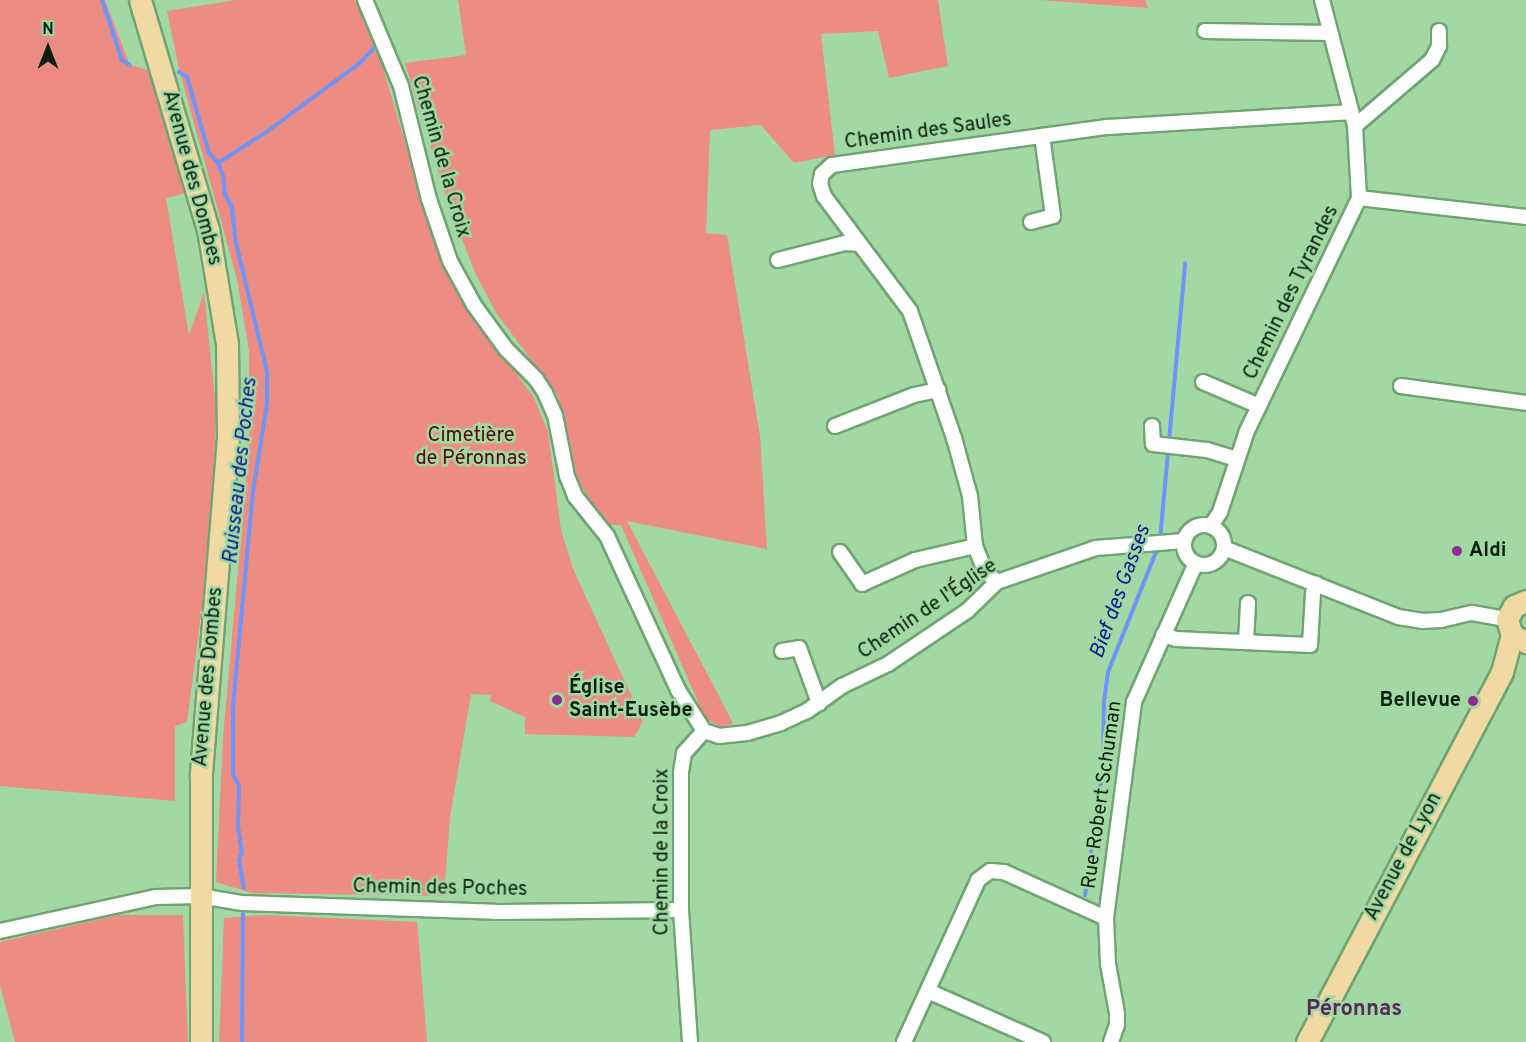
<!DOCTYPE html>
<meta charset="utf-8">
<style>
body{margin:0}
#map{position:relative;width:1526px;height:1042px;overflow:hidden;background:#a1d8a4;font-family:Overpass,sans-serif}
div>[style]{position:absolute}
.green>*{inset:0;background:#ed8c83}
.stream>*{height:4px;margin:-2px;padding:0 2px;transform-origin:2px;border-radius:2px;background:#6d94f6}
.roads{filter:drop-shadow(2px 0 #6fa473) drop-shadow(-2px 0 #6fa473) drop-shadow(0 2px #6fa473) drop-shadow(0 -2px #6fa473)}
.street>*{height:14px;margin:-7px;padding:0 7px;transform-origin:7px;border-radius:7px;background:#fff}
.street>.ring{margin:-7px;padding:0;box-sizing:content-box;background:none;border:14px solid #fff;border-radius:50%}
.primary>*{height:21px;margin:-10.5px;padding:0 10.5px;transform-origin:10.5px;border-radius:10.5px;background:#f0d9a3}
.dots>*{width:16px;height:16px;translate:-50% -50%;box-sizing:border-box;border:3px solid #a1d8a4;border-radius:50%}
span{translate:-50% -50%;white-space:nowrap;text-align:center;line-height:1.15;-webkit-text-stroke:5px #a1d8a4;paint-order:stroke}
.street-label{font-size:20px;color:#0a200c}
.park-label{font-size:20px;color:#55070a}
.poi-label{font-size:20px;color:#0a200c;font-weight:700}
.left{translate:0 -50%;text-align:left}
.right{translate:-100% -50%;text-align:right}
.water-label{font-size:21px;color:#0b1c8e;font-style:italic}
.quarter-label{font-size:22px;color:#5a295b;font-weight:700}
.north{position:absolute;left:18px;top:18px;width:60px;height:60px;-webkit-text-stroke:4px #a1d8a4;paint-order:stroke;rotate:0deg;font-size:16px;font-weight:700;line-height:24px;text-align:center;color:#0a200c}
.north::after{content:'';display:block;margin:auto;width:21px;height:27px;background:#0a200c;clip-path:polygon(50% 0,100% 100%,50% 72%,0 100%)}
</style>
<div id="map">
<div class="green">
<div style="clip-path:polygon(0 0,105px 0,130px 65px,148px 70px,172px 138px,186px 193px,166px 198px,189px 335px,204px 292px,216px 409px,212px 533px,187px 722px,175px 726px,175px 801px,0 786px)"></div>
<div style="clip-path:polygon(236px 0,355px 0,378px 51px,425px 210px,459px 290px,482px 328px,533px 396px,548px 431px,561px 530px,573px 569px,643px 721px,634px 737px,525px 734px,525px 717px,490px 701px,491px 695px,471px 694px,450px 817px,444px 896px,252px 893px,216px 882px,223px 738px,249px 446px,249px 351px,237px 279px,179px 69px,167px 11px)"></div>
<div style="clip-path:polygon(458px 0,938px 0,948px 66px,889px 78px,878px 31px,821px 34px,835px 155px,794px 163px,761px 125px,710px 130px,706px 233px,727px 235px,760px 436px,767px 549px,627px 521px,733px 723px,722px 728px,705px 718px,621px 525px,608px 525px,581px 486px,569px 454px,568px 436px,558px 396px,497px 314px,476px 275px,446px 197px,405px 63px,466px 55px)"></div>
<div style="clip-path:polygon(1040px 0,1145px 0,1148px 8px)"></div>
<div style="clip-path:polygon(118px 915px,183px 915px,188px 1042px,15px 1042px,0 985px,0 942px)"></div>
<div style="clip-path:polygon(263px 915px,417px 922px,427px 1042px,219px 1042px,224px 918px)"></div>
</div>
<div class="stream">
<div style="left:102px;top:0;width:63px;rotate:71.6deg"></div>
<div style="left:122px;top:60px;width:9px;rotate:32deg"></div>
<div style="left:179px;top:72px;width:9px;rotate:32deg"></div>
<div style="left:187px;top:77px;width:79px;rotate:73.9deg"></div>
<div style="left:209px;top:153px;width:13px;rotate:48deg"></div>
<div style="left:218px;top:163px;width:14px;rotate:69deg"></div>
<div style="left:223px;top:176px;width:19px;rotate:84deg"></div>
<div style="left:225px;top:195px;width:14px;rotate:60deg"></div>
<div style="left:232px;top:207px;width:36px;rotate:84deg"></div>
<div style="left:236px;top:243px;width:132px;rotate:76.4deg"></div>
<div style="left:267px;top:371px;width:33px;rotate:90deg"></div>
<div style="left:267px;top:404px;width:88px;rotate:99.1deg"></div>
<div style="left:253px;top:491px;width:216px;rotate:95.3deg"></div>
<div style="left:233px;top:706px;width:68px;rotate:90deg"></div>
<div style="left:233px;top:774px;width:13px;rotate:63deg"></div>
<div style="left:239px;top:786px;width:41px;rotate:91.4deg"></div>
<div style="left:238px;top:827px;width:25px;rotate:81deg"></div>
<div style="left:242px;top:852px;width:9px;rotate:111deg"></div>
<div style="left:239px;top:860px;width:28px;rotate:80deg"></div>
<div style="left:218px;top:163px;width:56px;rotate:-32.6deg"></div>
<div style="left:265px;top:133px;width:118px;rotate:-36.4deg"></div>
<div style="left:360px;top:63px;width:22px;rotate:-47deg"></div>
<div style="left:1160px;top:540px;width:278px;rotate:-84.8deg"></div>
<div style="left:1085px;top:895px;width:127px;rotate:-81.9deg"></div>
<div style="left:1103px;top:769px;width:68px;rotate:-89.2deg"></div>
<div style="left:1104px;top:701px;width:29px;rotate:-82deg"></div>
<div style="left:1108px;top:672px;width:135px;rotate:-68.2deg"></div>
<div style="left:242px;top:1042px;width:128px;rotate:-89.6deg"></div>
</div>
<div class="roads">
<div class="street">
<div style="left:365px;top:0;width:93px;rotate:67.3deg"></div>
<div style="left:401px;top:86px;width:116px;rotate:76.1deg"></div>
<div style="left:429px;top:199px;width:65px;rotate:71.3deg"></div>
<div style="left:450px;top:261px;width:50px;rotate:61.4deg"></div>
<div style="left:474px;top:305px;width:54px;rotate:54deg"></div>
<div style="left:506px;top:349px;width:42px;rotate:45deg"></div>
<div style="left:536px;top:379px;width:17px;rotate:57deg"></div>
<div style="left:545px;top:393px;width:24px;rotate:66deg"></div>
<div style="left:555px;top:415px;width:62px;rotate:78.9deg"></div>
<div style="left:567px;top:476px;width:22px;rotate:68deg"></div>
<div style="left:575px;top:496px;width:51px;rotate:51.3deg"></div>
<div style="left:607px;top:536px;width:170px;rotate:65.2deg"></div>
<div style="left:678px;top:690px;width:49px;rotate:57.6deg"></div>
<div style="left:704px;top:731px;width:30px;rotate:132deg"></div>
<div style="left:684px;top:753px;width:20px;rotate:99deg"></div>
<div style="left:681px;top:773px;width:137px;rotate:90deg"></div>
<div style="left:681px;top:910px;width:132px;rotate:86.1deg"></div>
<div style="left:1322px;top:0;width:130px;rotate:75.3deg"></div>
<div style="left:1355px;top:126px;width:72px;rotate:86.8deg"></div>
<div style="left:1205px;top:31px;width:125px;rotate:0.9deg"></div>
<div style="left:1355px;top:126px;width:101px;rotate:-40.6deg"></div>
<div style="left:1432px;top:60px;width:16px;rotate:-63deg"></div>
<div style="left:1439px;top:46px;width:15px;rotate:-90deg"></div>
<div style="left:1031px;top:222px;width:23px;rotate:-15deg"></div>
<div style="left:1053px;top:216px;width:81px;rotate:-97.8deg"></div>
<div style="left:778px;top:260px;width:69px;rotate:-14.2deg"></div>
<div style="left:845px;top:243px;width:15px;rotate:4deg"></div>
<div style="left:1203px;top:382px;width:61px;rotate:23.2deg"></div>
<div style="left:1401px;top:386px;width:126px;rotate:7.7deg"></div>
<div style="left:835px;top:426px;width:85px;rotate:-21.4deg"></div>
<div style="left:914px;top:395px;width:25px;rotate:-12deg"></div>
<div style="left:1152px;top:426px;width:18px;rotate:87deg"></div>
<div style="left:1153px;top:444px;width:54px;rotate:6.3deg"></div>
<div style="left:1207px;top:450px;width:31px;rotate:17deg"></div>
<div class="ring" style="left:1184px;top:525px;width:26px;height:26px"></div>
<div style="left:1211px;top:526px;width:17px;rotate:-57deg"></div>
<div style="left:1220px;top:512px;width:85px;rotate:-71.6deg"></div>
<div style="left:1247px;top:431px;width:259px;rotate:-64.3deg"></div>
<div style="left:1359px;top:198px;width:168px;rotate:6.5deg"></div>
<div style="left:1224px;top:548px;width:187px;rotate:21.6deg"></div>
<div style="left:1398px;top:617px;width:24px;rotate:9deg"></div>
<div style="left:1422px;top:621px;width:19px;rotate:-3deg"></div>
<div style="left:1441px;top:620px;width:32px;rotate:-13deg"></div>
<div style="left:1472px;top:613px;width:36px;rotate:10deg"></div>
<div style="left:840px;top:552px;width:39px;rotate:55deg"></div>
<div style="left:862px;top:584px;width:58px;rotate:-24.4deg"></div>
<div style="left:915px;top:560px;width:62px;rotate:-13.1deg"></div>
<div style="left:997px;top:582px;width:16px;rotate:-137deg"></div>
<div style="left:985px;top:571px;width:27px;rotate:-112deg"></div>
<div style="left:975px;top:546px;width:50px;rotate:-95.7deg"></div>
<div style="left:970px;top:496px;width:60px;rotate:-105.4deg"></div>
<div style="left:954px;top:438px;width:134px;rotate:-109.1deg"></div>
<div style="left:910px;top:311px;width:144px;rotate:-126.8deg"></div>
<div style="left:824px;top:196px;width:13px;rotate:-108deg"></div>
<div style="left:820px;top:184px;width:10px;rotate:-79deg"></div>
<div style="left:822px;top:174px;width:13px;rotate:-42deg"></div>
<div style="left:832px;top:165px;width:278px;rotate:-7.9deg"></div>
<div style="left:1107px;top:127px;width:244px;rotate:-3.5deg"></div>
<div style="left:1163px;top:635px;width:14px;rotate:17deg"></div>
<div style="left:1176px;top:639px;width:134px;rotate:2.6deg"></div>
<div style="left:1310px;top:645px;width:52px;rotate:-86.7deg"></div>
<div style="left:1313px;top:593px;width:10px;rotate:-73deg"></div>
<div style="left:1246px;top:642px;width:39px;rotate:-87deg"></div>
<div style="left:782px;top:651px;width:17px;rotate:-10deg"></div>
<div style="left:799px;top:648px;width:59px;rotate:70deg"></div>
<div style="left:704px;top:731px;width:16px;rotate:18deg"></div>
<div style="left:719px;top:736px;width:28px;rotate:-6deg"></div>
<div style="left:747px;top:733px;width:35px;rotate:-16deg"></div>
<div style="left:781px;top:723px;width:29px;rotate:-25deg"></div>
<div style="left:807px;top:711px;width:43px;rotate:-35.5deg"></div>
<div style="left:842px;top:686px;width:51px;rotate:-25.6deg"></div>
<div style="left:888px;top:664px;width:95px;rotate:-33.9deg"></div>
<div style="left:967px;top:611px;width:42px;rotate:-44deg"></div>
<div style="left:997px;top:582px;width:105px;rotate:-19deg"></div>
<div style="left:1096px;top:548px;width:88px;rotate:-4.5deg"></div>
<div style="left:0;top:931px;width:160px;rotate:-12.3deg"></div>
<div style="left:156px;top:897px;width:44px;rotate:-1.3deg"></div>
<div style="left:200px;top:896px;width:43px;rotate:9.5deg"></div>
<div style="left:242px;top:903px;width:253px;rotate:2deg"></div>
<div style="left:495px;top:912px;width:186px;rotate:-0.6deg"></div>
<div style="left:928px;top:991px;width:126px;rotate:23.9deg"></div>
<div style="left:904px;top:1042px;width:178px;rotate:-65.4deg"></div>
<div style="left:978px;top:880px;width:15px;rotate:-37deg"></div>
<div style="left:990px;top:871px;width:14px;rotate:4deg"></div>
<div style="left:1004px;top:872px;width:112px;rotate:24.3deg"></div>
<div style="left:1111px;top:1042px;width:18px;rotate:-71deg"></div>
<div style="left:1117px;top:1025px;width:12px;rotate:-90deg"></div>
<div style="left:1117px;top:1013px;width:50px;rotate:-100.4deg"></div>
<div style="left:1108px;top:964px;width:46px;rotate:-92.5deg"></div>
<div style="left:1106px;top:918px;width:218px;rotate:-82.6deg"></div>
<div style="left:1134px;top:702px;width:152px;rotate:-66deg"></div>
</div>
<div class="primary">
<div style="left:140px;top:0;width:239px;rotate:73.5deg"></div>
<div style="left:208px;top:229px;width:117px;rotate:80.6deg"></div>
<div style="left:227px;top:344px;width:93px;rotate:89.4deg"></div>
<div style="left:228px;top:437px;width:340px;rotate:94.6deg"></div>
<div style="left:201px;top:776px;width:266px;rotate:90deg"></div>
<div style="left:1526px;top:601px;width:13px;rotate:157deg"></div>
<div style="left:1514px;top:606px;width:15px;rotate:118deg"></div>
<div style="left:1507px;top:619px;width:17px;rotate:73deg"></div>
<div style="left:1512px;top:635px;width:16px;rotate:27deg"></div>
<div style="left:1307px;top:1042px;width:418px;rotate:-62.2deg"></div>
<div style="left:1502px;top:672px;width:38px;rotate:-75deg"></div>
</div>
</div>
<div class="dots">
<div style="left:1457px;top:551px;background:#8e2b92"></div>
<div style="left:557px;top:700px;background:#8e2b92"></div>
<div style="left:1473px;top:701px;background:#8e2b92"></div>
</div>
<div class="street-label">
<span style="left:928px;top:132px;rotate:-8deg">Chemin des Saules</span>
<span style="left:440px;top:157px;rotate:74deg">Chemin de la Croix</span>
<span style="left:191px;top:178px;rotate:75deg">Avenue des Dombes</span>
<span style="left:1292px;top:293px;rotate:-64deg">Chemin des Tyrandes</span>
<span style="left:928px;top:610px;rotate:-34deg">Chemin de l'Église</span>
<span style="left:209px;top:677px;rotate:-85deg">Avenue des Dombes</span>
<span style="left:1103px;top:795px;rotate:-82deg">Rue Robert Schuman</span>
<span style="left:663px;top:852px;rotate:-90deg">Chemin de la Croix</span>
<span style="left:1404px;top:857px;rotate:-62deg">Avenue de Lyon</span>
<span style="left:440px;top:889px;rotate:1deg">Chemin des Poches</span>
</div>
<div class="park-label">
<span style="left:471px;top:448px">Cimetière<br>de Péronnas</span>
</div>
<div class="poi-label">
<span class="left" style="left:1469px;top:551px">Aldi</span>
<span class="left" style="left:569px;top:700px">Église<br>Saint-Eusèbe</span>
<span class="right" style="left:1461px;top:701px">Bellevue</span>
</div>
<div class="water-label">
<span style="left:241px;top:471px;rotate:-84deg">Ruisseau des Poches</span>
<span style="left:1121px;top:592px;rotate:-70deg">Bief des Gasses</span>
</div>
<div class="quarter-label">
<span style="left:1354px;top:1010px">Péronnas</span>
</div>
<div class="north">N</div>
</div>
